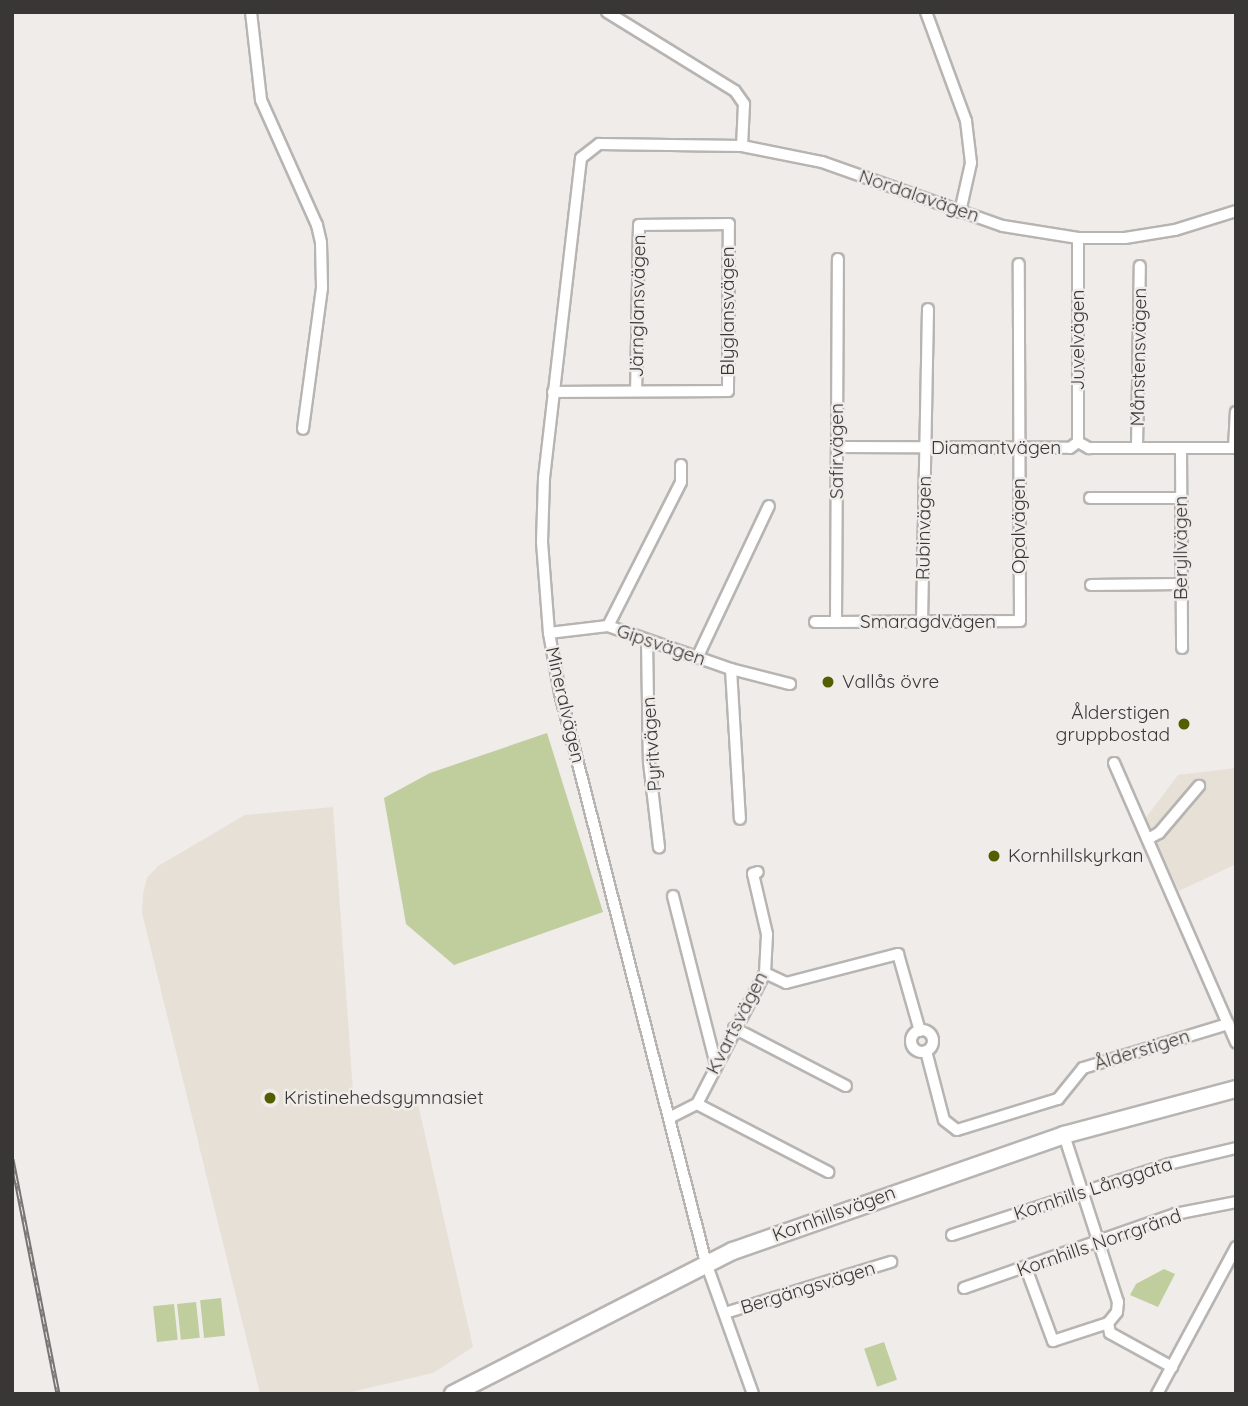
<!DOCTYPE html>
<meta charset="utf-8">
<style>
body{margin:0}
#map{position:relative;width:1248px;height:1406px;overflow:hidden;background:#efece9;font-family:Quicksand,sans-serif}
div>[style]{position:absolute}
.built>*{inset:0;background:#e7e0d7}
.green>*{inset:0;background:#c0cd9d;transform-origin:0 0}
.roads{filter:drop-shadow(2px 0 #b7b4b1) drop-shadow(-2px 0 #b7b4b1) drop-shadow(0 2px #b7b4b1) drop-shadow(0 -2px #b7b4b1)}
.street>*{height:10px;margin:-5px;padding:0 5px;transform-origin:5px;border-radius:5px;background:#fff}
.street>.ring{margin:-5px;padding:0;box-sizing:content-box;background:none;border:10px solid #fff;border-radius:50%}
.secondary>*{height:16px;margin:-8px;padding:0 8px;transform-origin:8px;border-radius:8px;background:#fff}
.rail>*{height:5px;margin-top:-2.5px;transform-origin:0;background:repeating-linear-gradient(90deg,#efece9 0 8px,#777573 0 16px);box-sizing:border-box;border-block:2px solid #777573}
.dots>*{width:19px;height:19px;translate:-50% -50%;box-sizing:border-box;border:4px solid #efece9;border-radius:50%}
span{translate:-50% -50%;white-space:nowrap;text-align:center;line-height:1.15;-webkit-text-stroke:5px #efece9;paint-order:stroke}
.street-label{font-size:19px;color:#393736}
.poi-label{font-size:19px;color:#393736}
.left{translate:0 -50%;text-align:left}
.right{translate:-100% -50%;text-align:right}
.frame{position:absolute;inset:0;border:14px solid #393736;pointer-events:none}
</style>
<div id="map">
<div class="built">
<div style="clip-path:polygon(1236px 768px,1236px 864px,1179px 891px,1145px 819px,1178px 775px)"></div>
<div style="clip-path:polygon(333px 807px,354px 1106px,415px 1091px,473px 1347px,433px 1373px,343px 1394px,260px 1394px,142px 913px,143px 894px,147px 878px,158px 866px,245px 815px)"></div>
</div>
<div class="green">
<div style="clip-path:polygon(547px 733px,603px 912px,454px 965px,406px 924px,384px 798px,430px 773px)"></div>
<div style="clip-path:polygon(1164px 1269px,1175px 1274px,1158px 1307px,1130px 1295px,1136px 1284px)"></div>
<div style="left:221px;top:1298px;width:38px;height:21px;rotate:84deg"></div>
<div style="left:196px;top:1302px;width:36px;height:19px;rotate:84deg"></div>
<div style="left:174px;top:1304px;width:36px;height:21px;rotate:84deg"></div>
<div style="left:884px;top:1342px;width:40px;height:21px;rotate:71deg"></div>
</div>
<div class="roads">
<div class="street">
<div style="left:251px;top:12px;width:89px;rotate:83.5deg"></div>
<div style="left:261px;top:100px;width:137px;rotate:65.9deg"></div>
<div style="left:317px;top:225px;width:18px;rotate:77deg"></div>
<div style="left:321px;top:243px;width:45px;rotate:88.7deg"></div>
<div style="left:322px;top:288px;width:142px;rotate:97.7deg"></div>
<div style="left:607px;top:12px;width:150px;rotate:31.7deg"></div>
<div style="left:735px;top:91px;width:16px;rotate:55deg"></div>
<div style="left:744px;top:104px;width:42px;rotate:92.7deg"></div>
<div style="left:926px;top:12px;width:116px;rotate:69.8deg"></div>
<div style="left:966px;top:121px;width:42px;rotate:83.2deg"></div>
<div style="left:971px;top:163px;width:50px;rotate:102.7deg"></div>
<div style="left:1078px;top:238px;width:204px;rotate:90deg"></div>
<div style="left:553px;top:392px;width:175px;rotate:-0.3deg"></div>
<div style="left:728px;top:391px;width:167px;rotate:-89.7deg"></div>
<div style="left:729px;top:224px;width:90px;rotate:179.4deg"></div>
<div style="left:639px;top:225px;width:166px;rotate:91deg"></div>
<div style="left:838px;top:447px;width:232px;rotate:0.2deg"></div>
<div style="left:1070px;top:448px;width:10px;rotate:-37deg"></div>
<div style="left:1078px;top:442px;width:13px;rotate:29deg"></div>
<div style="left:1089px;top:448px;width:147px"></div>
<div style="left:1137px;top:447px;width:181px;rotate:-89.1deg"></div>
<div style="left:1181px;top:448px;width:200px;rotate:89.7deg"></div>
<div style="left:1234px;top:448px;width:36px;rotate:-87deg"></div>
<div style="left:1090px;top:498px;width:91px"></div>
<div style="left:1091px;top:585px;width:90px;rotate:-0.6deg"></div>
<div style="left:815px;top:622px;width:21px"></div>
<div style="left:836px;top:622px;width:363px;rotate:-89.7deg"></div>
<div style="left:836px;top:622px;width:184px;rotate:-0.3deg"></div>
<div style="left:1020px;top:621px;width:357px;rotate:-90.2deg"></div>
<div style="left:922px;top:622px;width:313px;rotate:-88.9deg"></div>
<div style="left:608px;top:626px;width:161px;rotate:-63.1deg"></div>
<div style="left:681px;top:482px;width:17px;rotate:-90deg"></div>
<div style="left:549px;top:633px;width:59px;rotate:-6.8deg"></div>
<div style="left:608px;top:626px;width:130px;rotate:19.3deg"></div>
<div style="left:731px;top:669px;width:61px;rotate:14.3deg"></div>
<div style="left:647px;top:640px;width:122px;rotate:89.1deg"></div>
<div style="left:649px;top:762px;width:86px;rotate:83.3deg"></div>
<div style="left:697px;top:658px;width:168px;rotate:-64.7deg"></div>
<div style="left:731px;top:669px;width:150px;rotate:86.6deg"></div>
<div style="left:1114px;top:763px;width:305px;rotate:66.4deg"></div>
<div style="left:1148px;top:839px;width:13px;rotate:-29deg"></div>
<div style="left:1159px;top:833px;width:62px;rotate:-49.6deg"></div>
<div style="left:673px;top:896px;width:174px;rotate:75.7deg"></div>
<div style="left:765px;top:973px;width:23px;rotate:25deg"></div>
<div style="left:786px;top:983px;width:116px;rotate:-14.5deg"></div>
<div style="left:898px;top:954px;width:80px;rotate:74.1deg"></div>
<div style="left:734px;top:1028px;width:126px;rotate:27.4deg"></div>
<div class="ring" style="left:911px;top:1030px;width:12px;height:12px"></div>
<div style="left:926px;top:1051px;width:71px;rotate:75.4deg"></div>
<div style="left:944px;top:1120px;width:16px;rotate:38deg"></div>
<div style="left:957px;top:1130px;width:106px;rotate:-17.1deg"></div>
<div style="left:1058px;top:1099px;width:40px;rotate:-51deg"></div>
<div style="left:1083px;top:1068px;width:152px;rotate:-16.9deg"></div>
<div style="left:697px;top:1104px;width:148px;rotate:27.4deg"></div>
<div style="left:669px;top:1118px;width:31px;rotate:-27deg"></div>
<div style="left:697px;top:1104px;width:148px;rotate:-62.6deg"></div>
<div style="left:765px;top:973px;width:39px;rotate:-87deg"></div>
<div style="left:767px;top:934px;width:62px;rotate:-103.1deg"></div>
<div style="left:753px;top:874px;width:5px;rotate:-22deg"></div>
<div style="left:1064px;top:1135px;width:176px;rotate:72.1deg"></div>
<div style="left:1118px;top:1302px;width:10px;rotate:96deg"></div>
<div style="left:1117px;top:1312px;width:14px;rotate:129deg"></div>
<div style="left:1108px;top:1323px;width:10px;rotate:79deg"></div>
<div style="left:1110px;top:1333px;width:71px;rotate:28.7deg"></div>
<div style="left:952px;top:1235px;width:228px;rotate:-18.1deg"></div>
<div style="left:1169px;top:1164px;width:69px;rotate:-13.4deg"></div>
<div style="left:1026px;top:1268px;width:78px;rotate:69.7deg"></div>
<div style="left:1053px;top:1341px;width:58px;rotate:-18.1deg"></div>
<div style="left:964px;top:1288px;width:224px;rotate:-19.3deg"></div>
<div style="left:1175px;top:1214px;width:62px;rotate:-11.1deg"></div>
<div style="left:725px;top:1313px;width:174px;rotate:-17.1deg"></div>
<div style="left:753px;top:1394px;width:139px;rotate:-109.7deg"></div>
<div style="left:706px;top:1263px;width:588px;rotate:-104.37deg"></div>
<div style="left:560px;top:693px;width:61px;rotate:-100.4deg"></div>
<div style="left:549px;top:633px;width:91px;rotate:-94.4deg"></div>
<div style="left:542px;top:542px;width:64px;rotate:-88.2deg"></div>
<div style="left:544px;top:478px;width:322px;rotate:-83.4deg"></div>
<div style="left:581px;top:158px;width:23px;rotate:-38deg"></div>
<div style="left:599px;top:144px;width:143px;rotate:0.8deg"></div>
<div style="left:742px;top:146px;width:82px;rotate:11.3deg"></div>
<div style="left:822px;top:162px;width:192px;rotate:19.5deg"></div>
<div style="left:1003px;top:226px;width:76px;rotate:9.1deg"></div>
<div style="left:1078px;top:238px;width:47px"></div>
<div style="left:1125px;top:238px;width:51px;rotate:-9.1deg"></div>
<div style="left:1175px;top:230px;width:64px;rotate:-17.3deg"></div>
<div style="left:1157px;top:1394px;width:167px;rotate:-61.7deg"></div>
</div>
<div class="secondary">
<div style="left:453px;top:1394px;width:314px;rotate:-27.1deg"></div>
<div style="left:733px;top:1251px;width:351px;rotate:-19.3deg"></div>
<div style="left:1064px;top:1135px;width:178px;rotate:-15deg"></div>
</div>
</div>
<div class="rail">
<div style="left:12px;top:1159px;width:239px;rotate:78.9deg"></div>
</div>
<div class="dots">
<div style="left:828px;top:682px;background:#515f00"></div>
<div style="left:1184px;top:724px;background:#515f00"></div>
<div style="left:994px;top:856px;background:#515f00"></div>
<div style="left:270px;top:1098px;background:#515f00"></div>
</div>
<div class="street-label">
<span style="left:919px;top:196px;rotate:19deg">Nordalavägen</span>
<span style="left:638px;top:306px;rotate:-89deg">Järnglansvägen</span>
<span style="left:728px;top:311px;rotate:-90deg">Blyglansvägen</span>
<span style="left:1078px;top:340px;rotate:-90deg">Juvelvägen</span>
<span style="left:1139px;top:357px;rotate:-89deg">Månstensvägen</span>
<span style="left:996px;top:448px">Diamantvägen</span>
<span style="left:837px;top:451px;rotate:-90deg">Safirvägen</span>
<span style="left:1019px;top:526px;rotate:-90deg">Opalvägen</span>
<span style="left:924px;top:528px;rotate:-89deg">Rubinvägen</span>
<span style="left:1181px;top:548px;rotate:-90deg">Beryllvägen</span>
<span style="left:928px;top:622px">Smaragdvägen</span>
<span style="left:661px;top:645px;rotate:19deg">Gipsvägen</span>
<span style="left:565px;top:705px;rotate:77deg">Mineralvägen</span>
<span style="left:652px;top:744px;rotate:-94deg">Pyritvägen</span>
<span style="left:737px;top:1023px;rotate:-63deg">Kvartsvägen</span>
<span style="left:1142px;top:1050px;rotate:-17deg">Ålderstigen</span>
<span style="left:1093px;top:1189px;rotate:-18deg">Kornhills Långgata</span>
<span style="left:834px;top:1214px;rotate:-20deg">Kornhillsvägen</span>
<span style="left:1099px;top:1243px;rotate:-19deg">Kornhills Norrgränd</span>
<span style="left:808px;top:1288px;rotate:-17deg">Bergängsvägen</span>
</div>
<div class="poi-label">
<span class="left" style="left:842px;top:682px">Vallås övre</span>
<span class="right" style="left:1170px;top:724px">Ålderstigen<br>gruppbostad</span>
<span class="left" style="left:1008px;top:856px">Kornhillskyrkan</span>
<span class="left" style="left:284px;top:1098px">Kristinehedsgymnasiet</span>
</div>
<div class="frame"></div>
</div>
